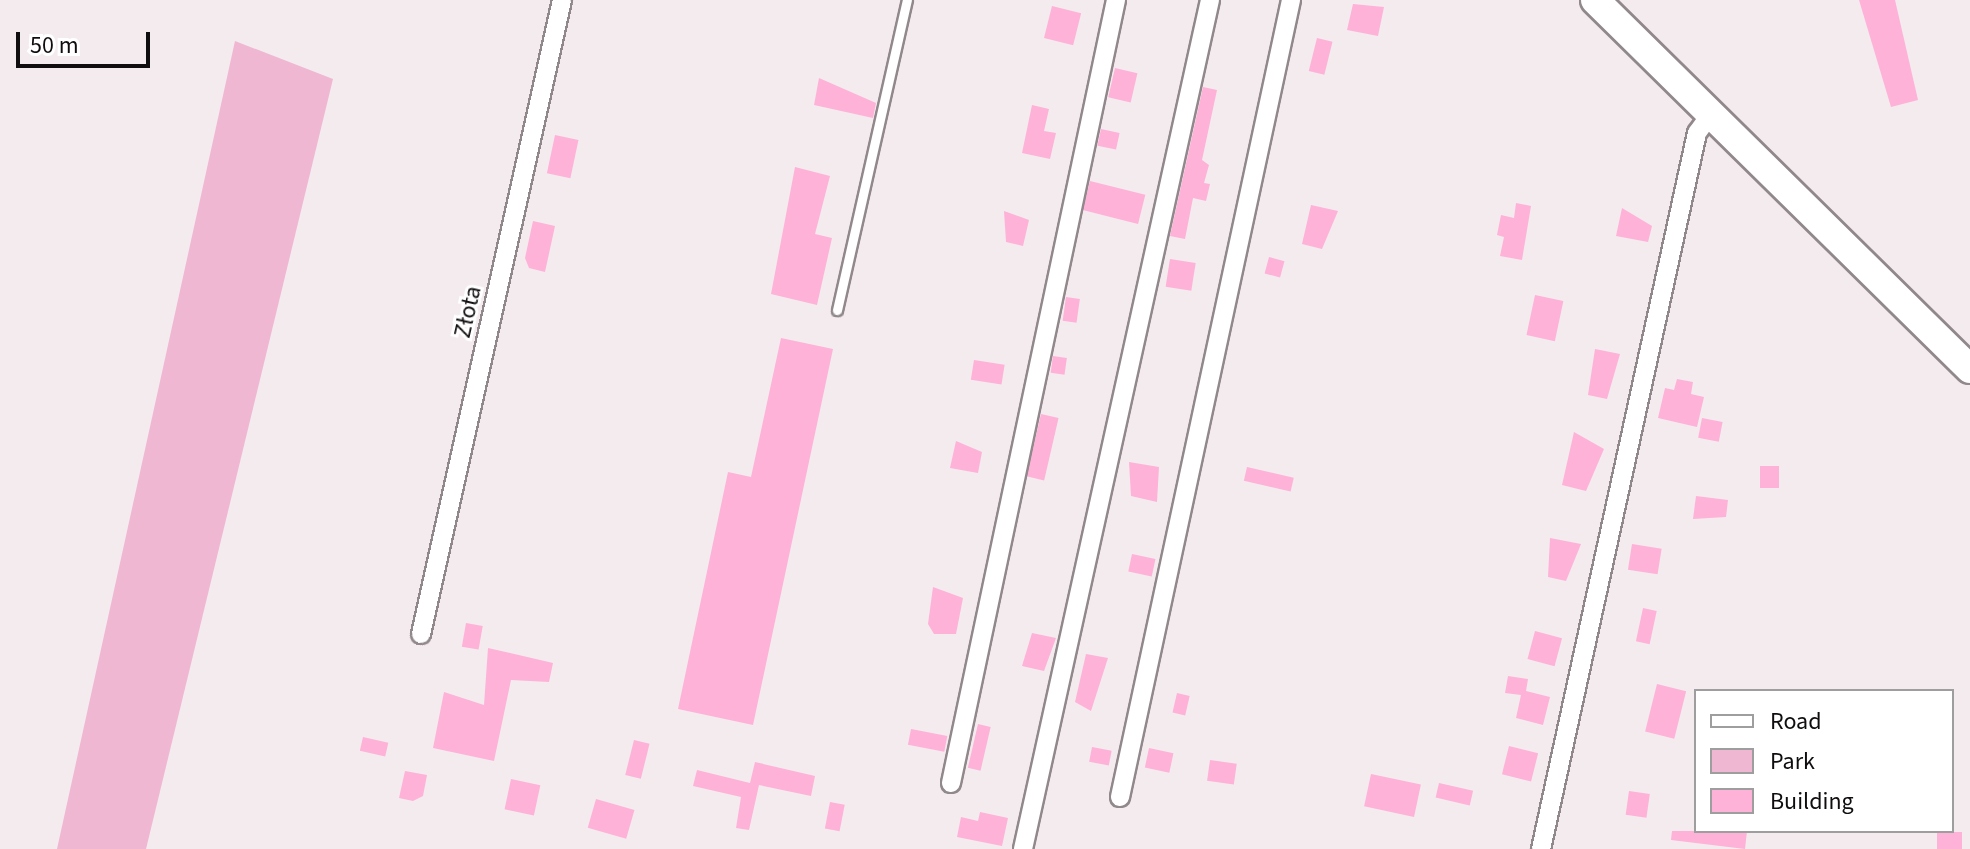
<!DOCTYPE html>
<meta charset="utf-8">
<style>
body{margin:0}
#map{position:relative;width:1970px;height:849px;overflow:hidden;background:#f4ebef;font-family:"Source Sans 3",sans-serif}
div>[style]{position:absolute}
.green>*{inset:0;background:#efb7d2}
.building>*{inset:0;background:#feb2d8;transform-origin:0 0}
.roads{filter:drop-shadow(2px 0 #91888c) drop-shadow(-2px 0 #91888c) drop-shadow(0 2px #91888c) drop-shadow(0 -2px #91888c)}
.service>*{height:9px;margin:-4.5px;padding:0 4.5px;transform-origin:4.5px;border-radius:4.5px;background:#fff}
.minor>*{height:18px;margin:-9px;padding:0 9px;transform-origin:9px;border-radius:9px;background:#fff}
.primary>*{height:28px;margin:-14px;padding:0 14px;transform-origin:14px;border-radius:14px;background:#fff}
span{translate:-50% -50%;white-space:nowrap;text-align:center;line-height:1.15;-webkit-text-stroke:6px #fff;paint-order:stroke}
.street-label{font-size:24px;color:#100d0f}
.legend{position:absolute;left:1694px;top:689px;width:260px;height:144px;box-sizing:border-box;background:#fff;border:2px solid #9f9e9f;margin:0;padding:10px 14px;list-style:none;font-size:24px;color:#100d0f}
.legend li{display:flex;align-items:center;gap:16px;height:40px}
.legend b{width:40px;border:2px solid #9f9e9f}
.scale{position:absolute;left:16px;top:32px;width:134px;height:36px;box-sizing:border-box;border:4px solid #100d0f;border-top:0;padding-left:10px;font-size:24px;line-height:28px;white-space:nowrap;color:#100d0f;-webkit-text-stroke:6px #fff;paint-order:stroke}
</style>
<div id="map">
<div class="green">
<div style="clip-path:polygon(235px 41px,333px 79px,146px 849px,57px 849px)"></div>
</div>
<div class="building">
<div style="clip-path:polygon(1859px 0,1895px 0,1918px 100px,1891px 107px)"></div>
<div style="clip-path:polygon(1353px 4px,1384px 7px,1378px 36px,1347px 30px)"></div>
<div style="left:1052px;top:6px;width:30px;height:33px;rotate:14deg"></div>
<div style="left:1317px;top:38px;width:16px;height:34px;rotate:14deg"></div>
<div style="left:1115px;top:68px;width:23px;height:30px;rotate:13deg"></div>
<div style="clip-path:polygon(819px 78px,876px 103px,873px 118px,814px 105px)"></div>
<div style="clip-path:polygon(1203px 87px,1217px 90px,1202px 160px,1209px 165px,1204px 183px,1210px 184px,1206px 201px,1193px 198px,1185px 239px,1170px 236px)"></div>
<div style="clip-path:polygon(1032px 105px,1049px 109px,1044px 131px,1056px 133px,1050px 159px,1022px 153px)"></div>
<div style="left:1101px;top:129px;width:19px;height:17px;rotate:12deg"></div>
<div style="left:555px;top:135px;width:24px;height:39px;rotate:12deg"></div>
<div style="clip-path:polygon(795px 167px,830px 176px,815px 234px,832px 238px,817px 305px,771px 294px)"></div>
<div style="left:1090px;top:181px;width:57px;height:30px;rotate:14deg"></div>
<div style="clip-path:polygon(1516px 203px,1531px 206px,1522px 260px,1500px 256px,1504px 237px,1497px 235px,1501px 215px,1514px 218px)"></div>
<div style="clip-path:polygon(1311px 205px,1338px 211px,1322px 249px,1302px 244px)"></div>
<div style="clip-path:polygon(1622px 208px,1652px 226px,1648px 242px,1616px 236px)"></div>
<div style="clip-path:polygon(1004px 211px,1029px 220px,1023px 246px,1006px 242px)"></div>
<div style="clip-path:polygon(533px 221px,555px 226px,545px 272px,529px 268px,525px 258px)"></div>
<div style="left:1269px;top:257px;width:16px;height:17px;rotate:15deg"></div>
<div style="left:1170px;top:259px;width:26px;height:28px;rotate:9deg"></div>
<div style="left:1535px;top:295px;width:29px;height:41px;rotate:12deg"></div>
<div style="left:1066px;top:297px;width:14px;height:24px;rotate:8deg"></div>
<div style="clip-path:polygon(781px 338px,833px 349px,753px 725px,678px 709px,728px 472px,751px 477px)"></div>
<div style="clip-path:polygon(1595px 349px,1620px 354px,1607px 399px,1588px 395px)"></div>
<div style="left:1053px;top:356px;width:14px;height:17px;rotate:8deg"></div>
<div style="left:974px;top:360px;width:31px;height:20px;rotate:9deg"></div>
<div style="clip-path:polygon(1677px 379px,1693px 382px,1691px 394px,1704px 397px,1697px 427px,1658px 418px,1665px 388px,1674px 390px)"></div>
<div style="left:1041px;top:414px;width:18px;height:64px;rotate:13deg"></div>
<div style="left:1702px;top:418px;width:21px;height:20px;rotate:11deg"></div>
<div style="clip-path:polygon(1574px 432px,1604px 449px,1586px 491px,1562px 485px)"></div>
<div style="clip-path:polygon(956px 441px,982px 452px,978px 473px,950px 468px)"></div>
<div style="clip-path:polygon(1129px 462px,1159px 467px,1157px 502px,1131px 496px)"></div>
<div style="left:1760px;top:466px;width:19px;height:22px"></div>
<div style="left:1247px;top:467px;width:48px;height:14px;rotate:13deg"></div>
<div style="clip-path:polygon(1696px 496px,1728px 500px,1726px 517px,1693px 519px)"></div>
<div style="clip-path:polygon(1550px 538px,1581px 544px,1566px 581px,1548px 577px)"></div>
<div style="left:1632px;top:544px;width:30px;height:26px;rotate:9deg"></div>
<div style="left:1132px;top:554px;width:24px;height:18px;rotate:12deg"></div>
<div style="clip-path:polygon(933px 587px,963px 598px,956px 634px,934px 634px,928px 624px)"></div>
<div style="left:1643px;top:608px;width:14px;height:34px;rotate:12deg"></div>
<div style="left:466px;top:623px;width:17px;height:24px;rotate:10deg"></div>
<div style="left:1535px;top:631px;width:28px;height:29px;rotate:15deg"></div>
<div style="clip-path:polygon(1032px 633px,1056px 638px,1044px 671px,1022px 666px)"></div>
<div style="clip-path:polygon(488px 648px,553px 663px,549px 682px,511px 680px,494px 761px,433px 748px,444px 692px,484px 705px)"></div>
<div style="clip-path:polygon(1086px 654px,1108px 658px,1091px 711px,1075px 702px)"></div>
<div style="clip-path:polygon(1508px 676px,1528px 679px,1526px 691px,1550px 697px,1543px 725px,1516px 718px,1521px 695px,1505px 693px)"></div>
<div style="left:1657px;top:684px;width:30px;height:49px;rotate:14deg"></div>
<div style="left:1177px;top:693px;width:13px;height:20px;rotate:13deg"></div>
<div style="left:978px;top:724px;width:13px;height:45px;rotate:13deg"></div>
<div style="left:911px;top:729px;width:37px;height:16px;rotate:11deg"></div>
<div style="left:363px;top:737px;width:26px;height:14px;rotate:13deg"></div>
<div style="left:634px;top:740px;width:16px;height:36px;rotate:14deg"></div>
<div style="left:1509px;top:746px;width:30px;height:29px;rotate:14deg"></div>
<div style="left:1092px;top:747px;width:20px;height:15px;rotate:11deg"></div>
<div style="left:1149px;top:748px;width:25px;height:20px;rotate:12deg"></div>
<div style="left:1210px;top:760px;width:27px;height:21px;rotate:8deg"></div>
<div style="clip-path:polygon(755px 762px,815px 776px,811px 796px,759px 785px,749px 830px,736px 828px,741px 797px,693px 786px,697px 770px,750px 783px)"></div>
<div style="clip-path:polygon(405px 771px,427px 775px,423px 796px,413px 801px,399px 798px)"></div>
<div style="left:1371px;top:774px;width:51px;height:33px;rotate:12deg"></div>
<div style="left:511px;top:779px;width:30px;height:31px;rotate:12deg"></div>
<div style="left:1439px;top:783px;width:35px;height:15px;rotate:13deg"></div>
<div style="left:1629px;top:791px;width:21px;height:24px;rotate:8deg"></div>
<div style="left:596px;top:799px;width:40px;height:30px;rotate:16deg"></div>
<div style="left:830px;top:802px;width:15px;height:27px;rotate:11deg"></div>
<div style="clip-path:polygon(980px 812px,1008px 818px,1002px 846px,957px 837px,961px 817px,978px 821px)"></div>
<div style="clip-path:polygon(1672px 831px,1747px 831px,1745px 849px,1671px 840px)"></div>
<div style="left:1937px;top:832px;width:25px;height:17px"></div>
</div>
<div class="roads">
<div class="service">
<div style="left:837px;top:310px;width:318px;rotate:-77.3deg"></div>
</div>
<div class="minor">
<div style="left:421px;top:634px;width:649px;rotate:-77.46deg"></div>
<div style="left:951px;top:783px;width:800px;rotate:-78.1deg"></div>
<div style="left:1120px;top:797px;width:815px;rotate:-77.89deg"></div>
<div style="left:1023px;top:849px;width:869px;rotate:-77.58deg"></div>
<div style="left:1541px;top:849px;width:733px;rotate:-77.71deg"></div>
<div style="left:1697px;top:133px;width:24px;rotate:-54deg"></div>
</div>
<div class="primary">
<div style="left:1595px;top:0;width:526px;rotate:44.54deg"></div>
</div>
</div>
<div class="street-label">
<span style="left:468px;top:312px;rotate:-77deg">Złota</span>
</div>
<ul class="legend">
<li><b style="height:10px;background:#fff"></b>Road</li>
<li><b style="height:22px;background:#efb7d2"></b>Park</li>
<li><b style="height:22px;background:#feb2d8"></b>Building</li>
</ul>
<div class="scale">50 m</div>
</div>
